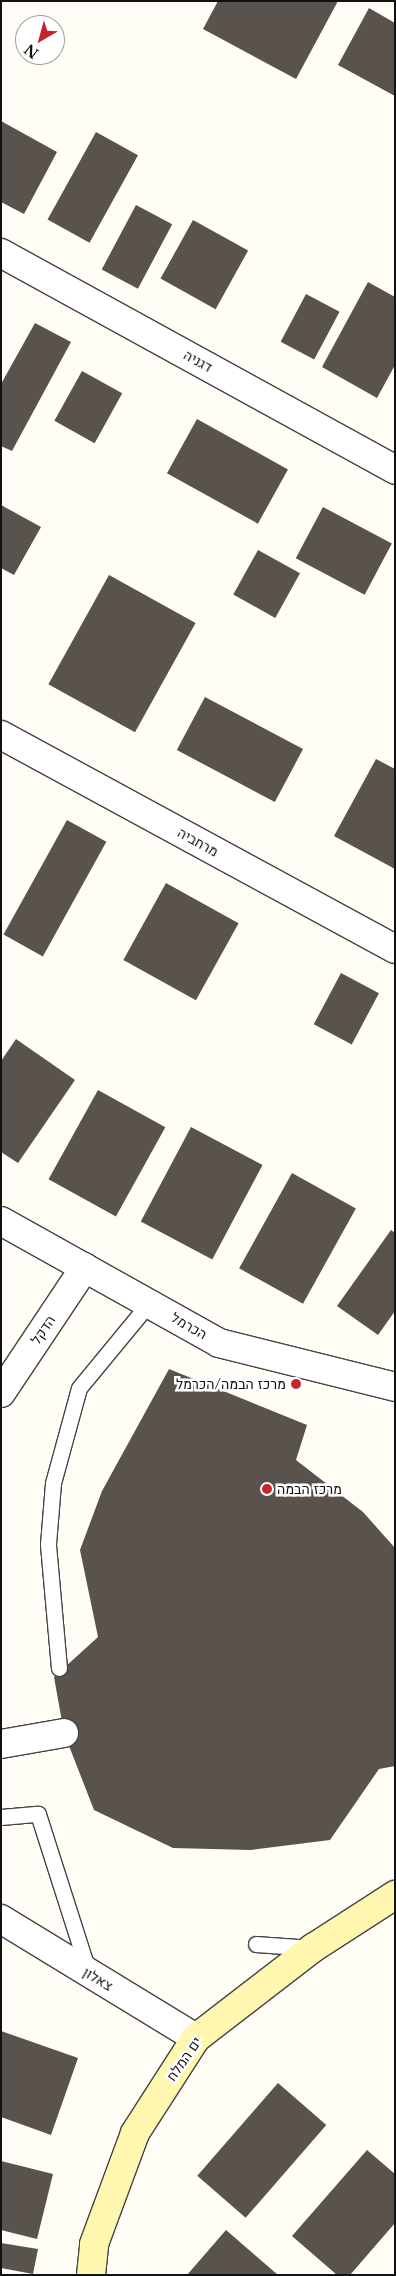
<!DOCTYPE html>
<meta charset="utf-8">
<style>
body{margin:0}
#map{position:relative;width:396px;height:2276px;overflow:hidden;background:#fffdf5;font-family:"Libre Baskerville",Heebo,serif}
div>[style]{position:absolute}
.building>*{inset:0;background:#5a524d;transform-origin:0 0}
.roads{filter:drop-shadow(1px 0 #444) drop-shadow(-1px 0 #444) drop-shadow(0 1px #444) drop-shadow(0 -1px #444)}
.lane>*{height:15px;margin:-7.5px;padding:0 7.5px;transform-origin:7.5px;border-radius:7.5px;background:#fff}
.street>*{height:28px;margin:-14px;padding:0 14px;transform-origin:14px;border-radius:14px;background:#fff}
.secondary>*{height:28px;margin:-14px;padding:0 14px;transform-origin:14px;border-radius:14px;background:#fff6b0}
.dots>*{width:14px;height:14px;translate:-50% -50%;box-sizing:border-box;border:2px solid #fff;border-radius:50%}
span{translate:-50% -50%;white-space:nowrap;text-align:center;line-height:1.15;-webkit-text-stroke:5px #fff;paint-order:stroke}
.street-label{font-size:14px;color:#111}
.poi-label{font-size:14px;color:#111}
.right{translate:-100% -50%;text-align:right}
.left{translate:0 -50%;text-align:left}
.frame{position:absolute;inset:0;border:2px solid #111;pointer-events:none}
.north{position:absolute;left:15px;top:15px;width:50px;height:50px;box-sizing:border-box;background:#fff;border:1px solid #a0a0a0;border-radius:50%;rotate:218deg;font-size:14px;font-weight:700;line-height:20px;text-align:center;color:#111}
.north::after{content:'';display:block;margin:auto;width:18px;height:22px;background:#c4262e;clip-path:polygon(50% 0,100% 100%,50% 72%,0 100%)}
</style>
<div id="map">
<div class="building">
<div style="clip-path:polygon(218px 1px,338px 1px,296px 79px,203px 29px)"></div>
<div style="clip-path:polygon(369px 8px,395px 23px,395px 96px,338px 65px)"></div>
<div style="clip-path:polygon(1px 121px,57px 152px,24px 214px,1px 202px)"></div>
<div style="left:96px;top:132px;width:48px;height:100px;rotate:29deg"></div>
<div style="left:136px;top:205px;width:41px;height:73px;rotate:28deg"></div>
<div style="left:193px;top:220px;width:63px;height:67px;rotate:29deg"></div>
<div style="clip-path:polygon(368px 282px,395px 297px,395px 365px,377px 398px,322px 367px)"></div>
<div style="left:306px;top:294px;width:38px;height:54px;rotate:28deg"></div>
<div style="clip-path:polygon(35px 323px,71px 342px,12px 451px,1px 446px,1px 384px)"></div>
<div style="left:82px;top:371px;width:46px;height:57px;rotate:29deg"></div>
<div style="left:197px;top:419px;width:104px;height:62px;rotate:29deg"></div>
<div style="clip-path:polygon(1px 505px,41px 527px,14px 575px,1px 568px)"></div>
<div style="left:323px;top:507px;width:78px;height:58px;rotate:28deg"></div>
<div style="left:258px;top:550px;width:48px;height:51px;rotate:29deg"></div>
<div style="left:109px;top:575px;width:99px;height:125px;rotate:29deg"></div>
<div style="left:205px;top:697px;width:111px;height:60px;rotate:28deg"></div>
<div style="clip-path:polygon(376px 759px,395px 769px,395px 869px,334px 836px)"></div>
<div style="left:67px;top:820px;width:45px;height:131px;rotate:29deg"></div>
<div style="left:166px;top:883px;width:83px;height:88px;rotate:29deg"></div>
<div style="left:341px;top:973px;width:43px;height:58px;rotate:28deg"></div>
<div style="clip-path:polygon(16px 1039px,75px 1080px,18px 1163px,1px 1152px,1px 1061px)"></div>
<div style="left:98px;top:1090px;width:77px;height:102px;rotate:29deg"></div>
<div style="left:191px;top:1127px;width:81px;height:107px;rotate:28deg"></div>
<div style="left:292px;top:1173px;width:73px;height:109px;rotate:29deg"></div>
<div style="clip-path:polygon(391px 1230px,395px 1233px,395px 1311px,378px 1335px,337px 1306px)"></div>
<div style="clip-path:polygon(169px 1369px,307px 1425px,296px 1460px,363px 1512px,395px 1548px,395px 1766px,379px 1769px,330px 1840px,251px 1850px,173px 1848px,94px 1810px,64px 1733px,54px 1677px,98px 1637px,80px 1550px,102px 1491px)"></div>
<div style="clip-path:polygon(1px 2031px,78px 2058px,51px 2135px,1px 2117px)"></div>
<div style="left:278px;top:2083px;width:64px;height:123px;rotate:41deg"></div>
<div style="clip-path:polygon(367px 2150px,395px 2174px,395px 2223px,350px 2275px,337px 2275px,292px 2236px)"></div>
<div style="clip-path:polygon(1px 2161px,53px 2174px,37px 2239px,1px 2230px)"></div>
<div style="clip-path:polygon(226px 2230px,278px 2275px,187px 2275px)"></div>
<div style="clip-path:polygon(1px 2243px,38px 2249px,33px 2274px,1px 2268px)"></div>
</div>
<div class="roads">
<div class="lane">
<div style="left:59px;top:1668px;width:124px;rotate:-95.1deg"></div>
<div style="left:48px;top:1544px;width:61px;rotate:-85.3deg"></div>
<div style="left:53px;top:1483px;width:98px;rotate:-74.7deg"></div>
<div style="left:79px;top:1388px;width:110px;rotate:-50.5deg"></div>
<div style="left:1px;top:1817px;width:37px;rotate:-5deg"></div>
<div style="left:38px;top:1814px;width:165px;rotate:72.3deg"></div>
<div style="left:256px;top:1944px;width:56px;rotate:4.1deg"></div>
</div>
<div class="street">
<div style="left:1px;top:253px;width:450px;rotate:28.8deg"></div>
<div style="left:1px;top:735px;width:448px;rotate:28.5deg"></div>
<div style="left:1px;top:1221px;width:250px;rotate:29.2deg"></div>
<div style="left:219px;top:1343px;width:181px;rotate:14deg"></div>
<div style="left:1px;top:1393px;width:151px;rotate:-56.3deg"></div>
<div style="left:1px;top:1744px;width:64px;rotate:-9.9deg"></div>
<div style="left:1px;top:1919px;width:228px;rotate:31.4deg"></div>
</div>
<div class="secondary">
<div style="left:91px;top:2275px;width:31px;rotate:-84deg"></div>
<div style="left:94px;top:2244px;width:118px;rotate:-69.7deg"></div>
<div style="left:135px;top:2133px;width:113px;rotate:-57.3deg"></div>
<div style="left:196px;top:2038px;width:148px;rotate:-37.6deg"></div>
<div style="left:313px;top:1948px;width:98px;rotate:-32.9deg"></div>
</div>
</div>
<div class="dots">
<div style="left:296px;top:1384px;background:#c4262e"></div>
<div style="left:267px;top:1489px;background:#c4262e"></div>
</div>
<div class="street-label">
<span style="left:198px;top:361px;rotate:29deg">דגניה</span>
<span style="left:198px;top:842px;rotate:29deg">מרחביה</span>
<span style="left:189px;top:1326px;rotate:30deg">הכרמל</span>
<span style="left:43px;top:1330px;rotate:-56deg">הדקל</span>
<span style="left:98px;top:1979px;rotate:31deg">צאלון</span>
<span style="left:184px;top:2059px;rotate:-55deg">ים המלח</span>
</div>
<div class="poi-label">
<span class="right" style="left:286px;top:1384px">מרכז הבמה/הכרמל</span>
<span class="left" style="left:277px;top:1489px">מרכז הבמה</span>
</div>
<div class="frame"></div>
<div class="north">N</div>
</div>
